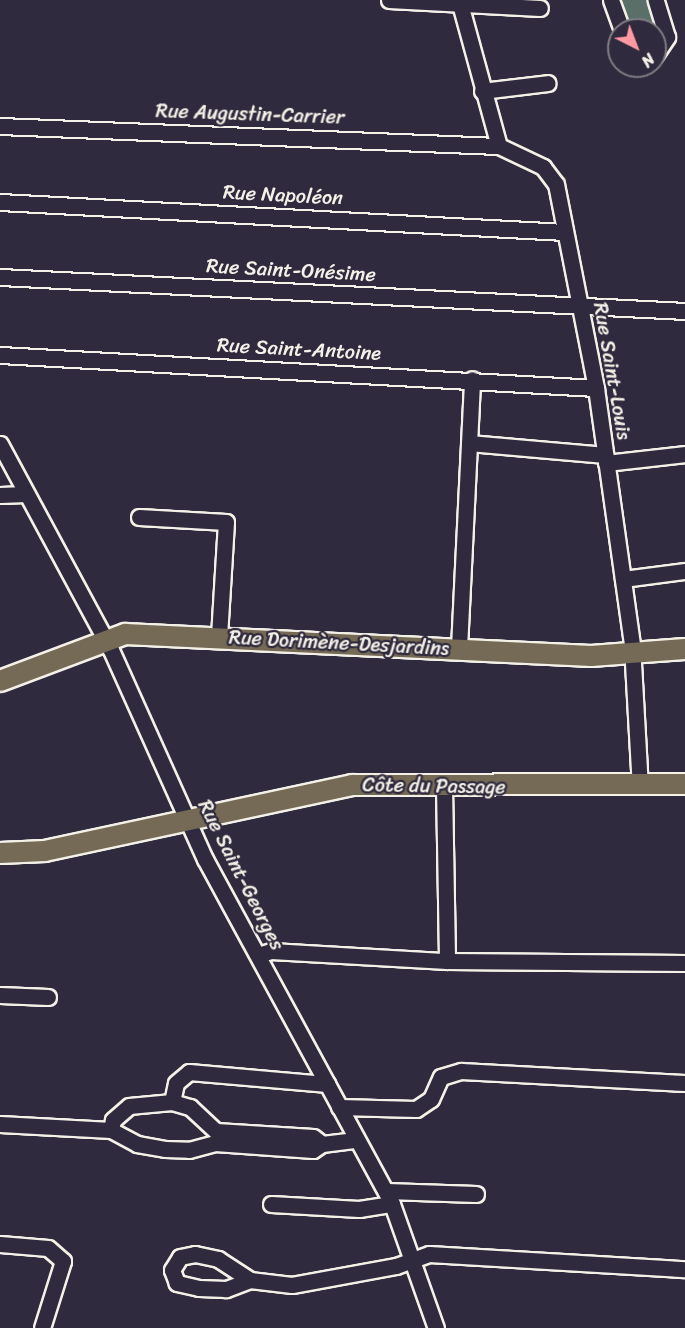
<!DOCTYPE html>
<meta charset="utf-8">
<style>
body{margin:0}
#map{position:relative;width:685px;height:1328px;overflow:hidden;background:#2f2a3d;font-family:Sriracha,sans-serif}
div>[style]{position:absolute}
.green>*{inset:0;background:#5b6f69}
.roads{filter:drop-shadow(2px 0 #f4f1e8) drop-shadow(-2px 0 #f4f1e8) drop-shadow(0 2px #f4f1e8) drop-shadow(0 -2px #f4f1e8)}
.minor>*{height:15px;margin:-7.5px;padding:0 7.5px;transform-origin:7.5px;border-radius:7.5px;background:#2f2a3d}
.major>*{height:20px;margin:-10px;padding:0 10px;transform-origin:10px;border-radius:10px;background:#756a55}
span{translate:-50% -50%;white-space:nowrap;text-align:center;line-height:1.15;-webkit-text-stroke:4.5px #2f2a3d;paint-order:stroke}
.street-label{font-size:20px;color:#f4f1e8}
.north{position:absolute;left:607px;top:18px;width:60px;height:60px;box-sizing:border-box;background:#2f2a3d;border:2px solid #7e7a81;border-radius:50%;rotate:138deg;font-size:16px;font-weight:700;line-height:24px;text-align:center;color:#f4f1e8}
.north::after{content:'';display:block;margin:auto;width:21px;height:27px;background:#ff9aa2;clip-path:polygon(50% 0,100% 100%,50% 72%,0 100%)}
</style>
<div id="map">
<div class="green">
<div style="clip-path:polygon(620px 0,649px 0,660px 39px,655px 46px,655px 30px,631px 30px)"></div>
</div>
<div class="roads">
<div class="minor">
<div style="left:389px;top:0;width:151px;rotate:3deg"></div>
<div style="left:459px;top:0;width:151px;rotate:74.7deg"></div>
<div style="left:611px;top:0;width:32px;rotate:70deg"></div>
<div style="left:655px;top:55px;width:22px;rotate:-56deg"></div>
<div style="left:667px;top:37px;width:39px;rotate:-107deg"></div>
<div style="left:482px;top:91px;width:66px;rotate:-6.9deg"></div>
<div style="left:0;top:126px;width:499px;rotate:2.3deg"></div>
<div style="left:499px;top:146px;width:49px;rotate:25.5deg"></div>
<div style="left:543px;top:167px;width:21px;rotate:53deg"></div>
<div style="left:556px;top:184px;width:208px;rotate:78.9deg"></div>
<div style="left:596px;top:388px;width:260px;rotate:82deg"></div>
<div style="left:632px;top:645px;width:141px;rotate:86.8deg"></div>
<div style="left:0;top:202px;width:565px;rotate:3.04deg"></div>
<div style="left:0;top:277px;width:686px;rotate:2.84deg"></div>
<div style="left:0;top:355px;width:597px;rotate:3.17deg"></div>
<div style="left:469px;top:443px;width:137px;rotate:5deg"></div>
<div style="left:0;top:444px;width:234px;rotate:61.7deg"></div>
<div style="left:111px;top:650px;width:229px;rotate:65.8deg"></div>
<div style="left:205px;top:859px;width:392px;rotate:61.5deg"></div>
<div style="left:392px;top:1204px;width:132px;rotate:70.5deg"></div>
<div style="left:606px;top:463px;width:80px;rotate:-6.5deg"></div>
<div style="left:0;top:495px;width:26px;rotate:-2deg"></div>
<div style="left:139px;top:517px;width:87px;rotate:3.3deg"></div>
<div style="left:226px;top:522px;width:115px;rotate:93.5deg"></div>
<div style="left:623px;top:579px;width:63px;rotate:-7.4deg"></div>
<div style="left:459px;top:648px;width:269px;rotate:-87.2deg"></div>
<div style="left:444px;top:786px;width:175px;rotate:89deg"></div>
<div style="left:258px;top:955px;width:14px;rotate:-17deg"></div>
<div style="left:271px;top:951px;width:176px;rotate:3.3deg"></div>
<div style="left:447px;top:961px;width:238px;rotate:0.5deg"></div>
<div style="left:0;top:995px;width:48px;rotate:2.4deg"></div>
<div style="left:172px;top:1102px;width:19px;rotate:-78deg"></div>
<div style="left:176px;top:1083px;width:17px;rotate:-40deg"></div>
<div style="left:189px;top:1072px;width:139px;rotate:5deg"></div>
<div style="left:339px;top:1107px;width:77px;rotate:1.5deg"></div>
<div style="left:416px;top:1109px;width:18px;rotate:-34deg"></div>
<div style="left:431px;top:1099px;width:24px;rotate:-66deg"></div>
<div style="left:441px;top:1077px;width:21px;rotate:-17deg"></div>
<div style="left:461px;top:1071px;width:224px;rotate:3.1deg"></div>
<div style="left:0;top:1124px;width:111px;rotate:3.1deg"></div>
<div style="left:111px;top:1130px;width:30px;rotate:28deg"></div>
<div style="left:137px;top:1144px;width:28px;rotate:10deg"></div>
<div style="left:165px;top:1149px;width:24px;rotate:2deg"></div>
<div style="left:189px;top:1150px;width:27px;rotate:-15deg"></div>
<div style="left:215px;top:1143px;width:98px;rotate:4.1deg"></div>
<div style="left:313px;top:1150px;width:11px;rotate:-34deg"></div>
<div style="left:322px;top:1144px;width:34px;rotate:-7deg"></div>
<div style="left:111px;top:1130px;width:10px;rotate:-79deg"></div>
<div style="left:113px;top:1120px;width:21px;rotate:-41deg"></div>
<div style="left:129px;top:1106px;width:43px;rotate:-5.3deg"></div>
<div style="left:172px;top:1102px;width:19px;rotate:16deg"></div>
<div style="left:190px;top:1107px;width:35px;rotate:43deg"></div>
<div style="left:216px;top:1131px;width:97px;rotate:3.5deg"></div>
<div style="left:313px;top:1137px;width:11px;rotate:38deg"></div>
<div style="left:386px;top:1191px;width:90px;rotate:1.9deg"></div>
<div style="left:271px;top:1204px;width:88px;rotate:3.3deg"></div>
<div style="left:359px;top:1209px;width:33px;rotate:-9deg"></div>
<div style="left:0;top:1244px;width:48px;rotate:4.8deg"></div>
<div style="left:48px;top:1248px;width:20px;rotate:41deg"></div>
<div style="left:63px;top:1261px;width:70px;rotate:107.4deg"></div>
<div style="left:250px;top:1280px;width:26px;rotate:159deg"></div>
<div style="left:226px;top:1289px;width:27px;rotate:-178deg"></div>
<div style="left:199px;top:1288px;width:23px;rotate:-167deg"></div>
<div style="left:177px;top:1283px;width:14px;rotate:-111deg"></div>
<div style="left:172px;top:1270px;width:15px;rotate:-58deg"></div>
<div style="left:180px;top:1257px;width:15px;rotate:-11deg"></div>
<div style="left:195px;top:1254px;width:24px;rotate:12deg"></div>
<div style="left:218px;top:1259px;width:38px;rotate:33deg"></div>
<div style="left:250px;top:1280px;width:42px;rotate:6.8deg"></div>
<div style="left:292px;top:1285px;width:106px;rotate:-10.4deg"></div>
<div style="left:396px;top:1266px;width:35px;rotate:-20deg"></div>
<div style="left:429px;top:1254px;width:256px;rotate:3.4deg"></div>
</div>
<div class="major">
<div style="left:0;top:681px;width:134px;rotate:-20.6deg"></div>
<div style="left:125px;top:634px;width:467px;rotate:2.7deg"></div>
<div style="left:591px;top:656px;width:94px;rotate:-4.3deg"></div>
<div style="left:0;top:853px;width:45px;rotate:-2.5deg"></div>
<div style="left:45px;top:851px;width:314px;rotate:-12.1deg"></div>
<div style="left:352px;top:785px;width:333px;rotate:-0.2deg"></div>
</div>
</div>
<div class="street-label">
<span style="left:250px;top:114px;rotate:2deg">Rue Augustin-Carrier</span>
<span style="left:283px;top:195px;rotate:3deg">Rue Napoléon</span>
<span style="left:291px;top:270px;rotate:3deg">Rue Saint-Onésime</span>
<span style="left:299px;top:349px;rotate:3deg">Rue Saint-Antoine</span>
<span style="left:612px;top:371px;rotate:80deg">Rue Saint-Louis</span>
<span style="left:339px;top:643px;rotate:3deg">Rue Dorimène-Desjardins</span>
<span style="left:434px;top:786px;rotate:1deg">Côte du Passage</span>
<span style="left:241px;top:875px;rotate:63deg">Rue Saint-Georges</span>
</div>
<div class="north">N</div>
</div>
